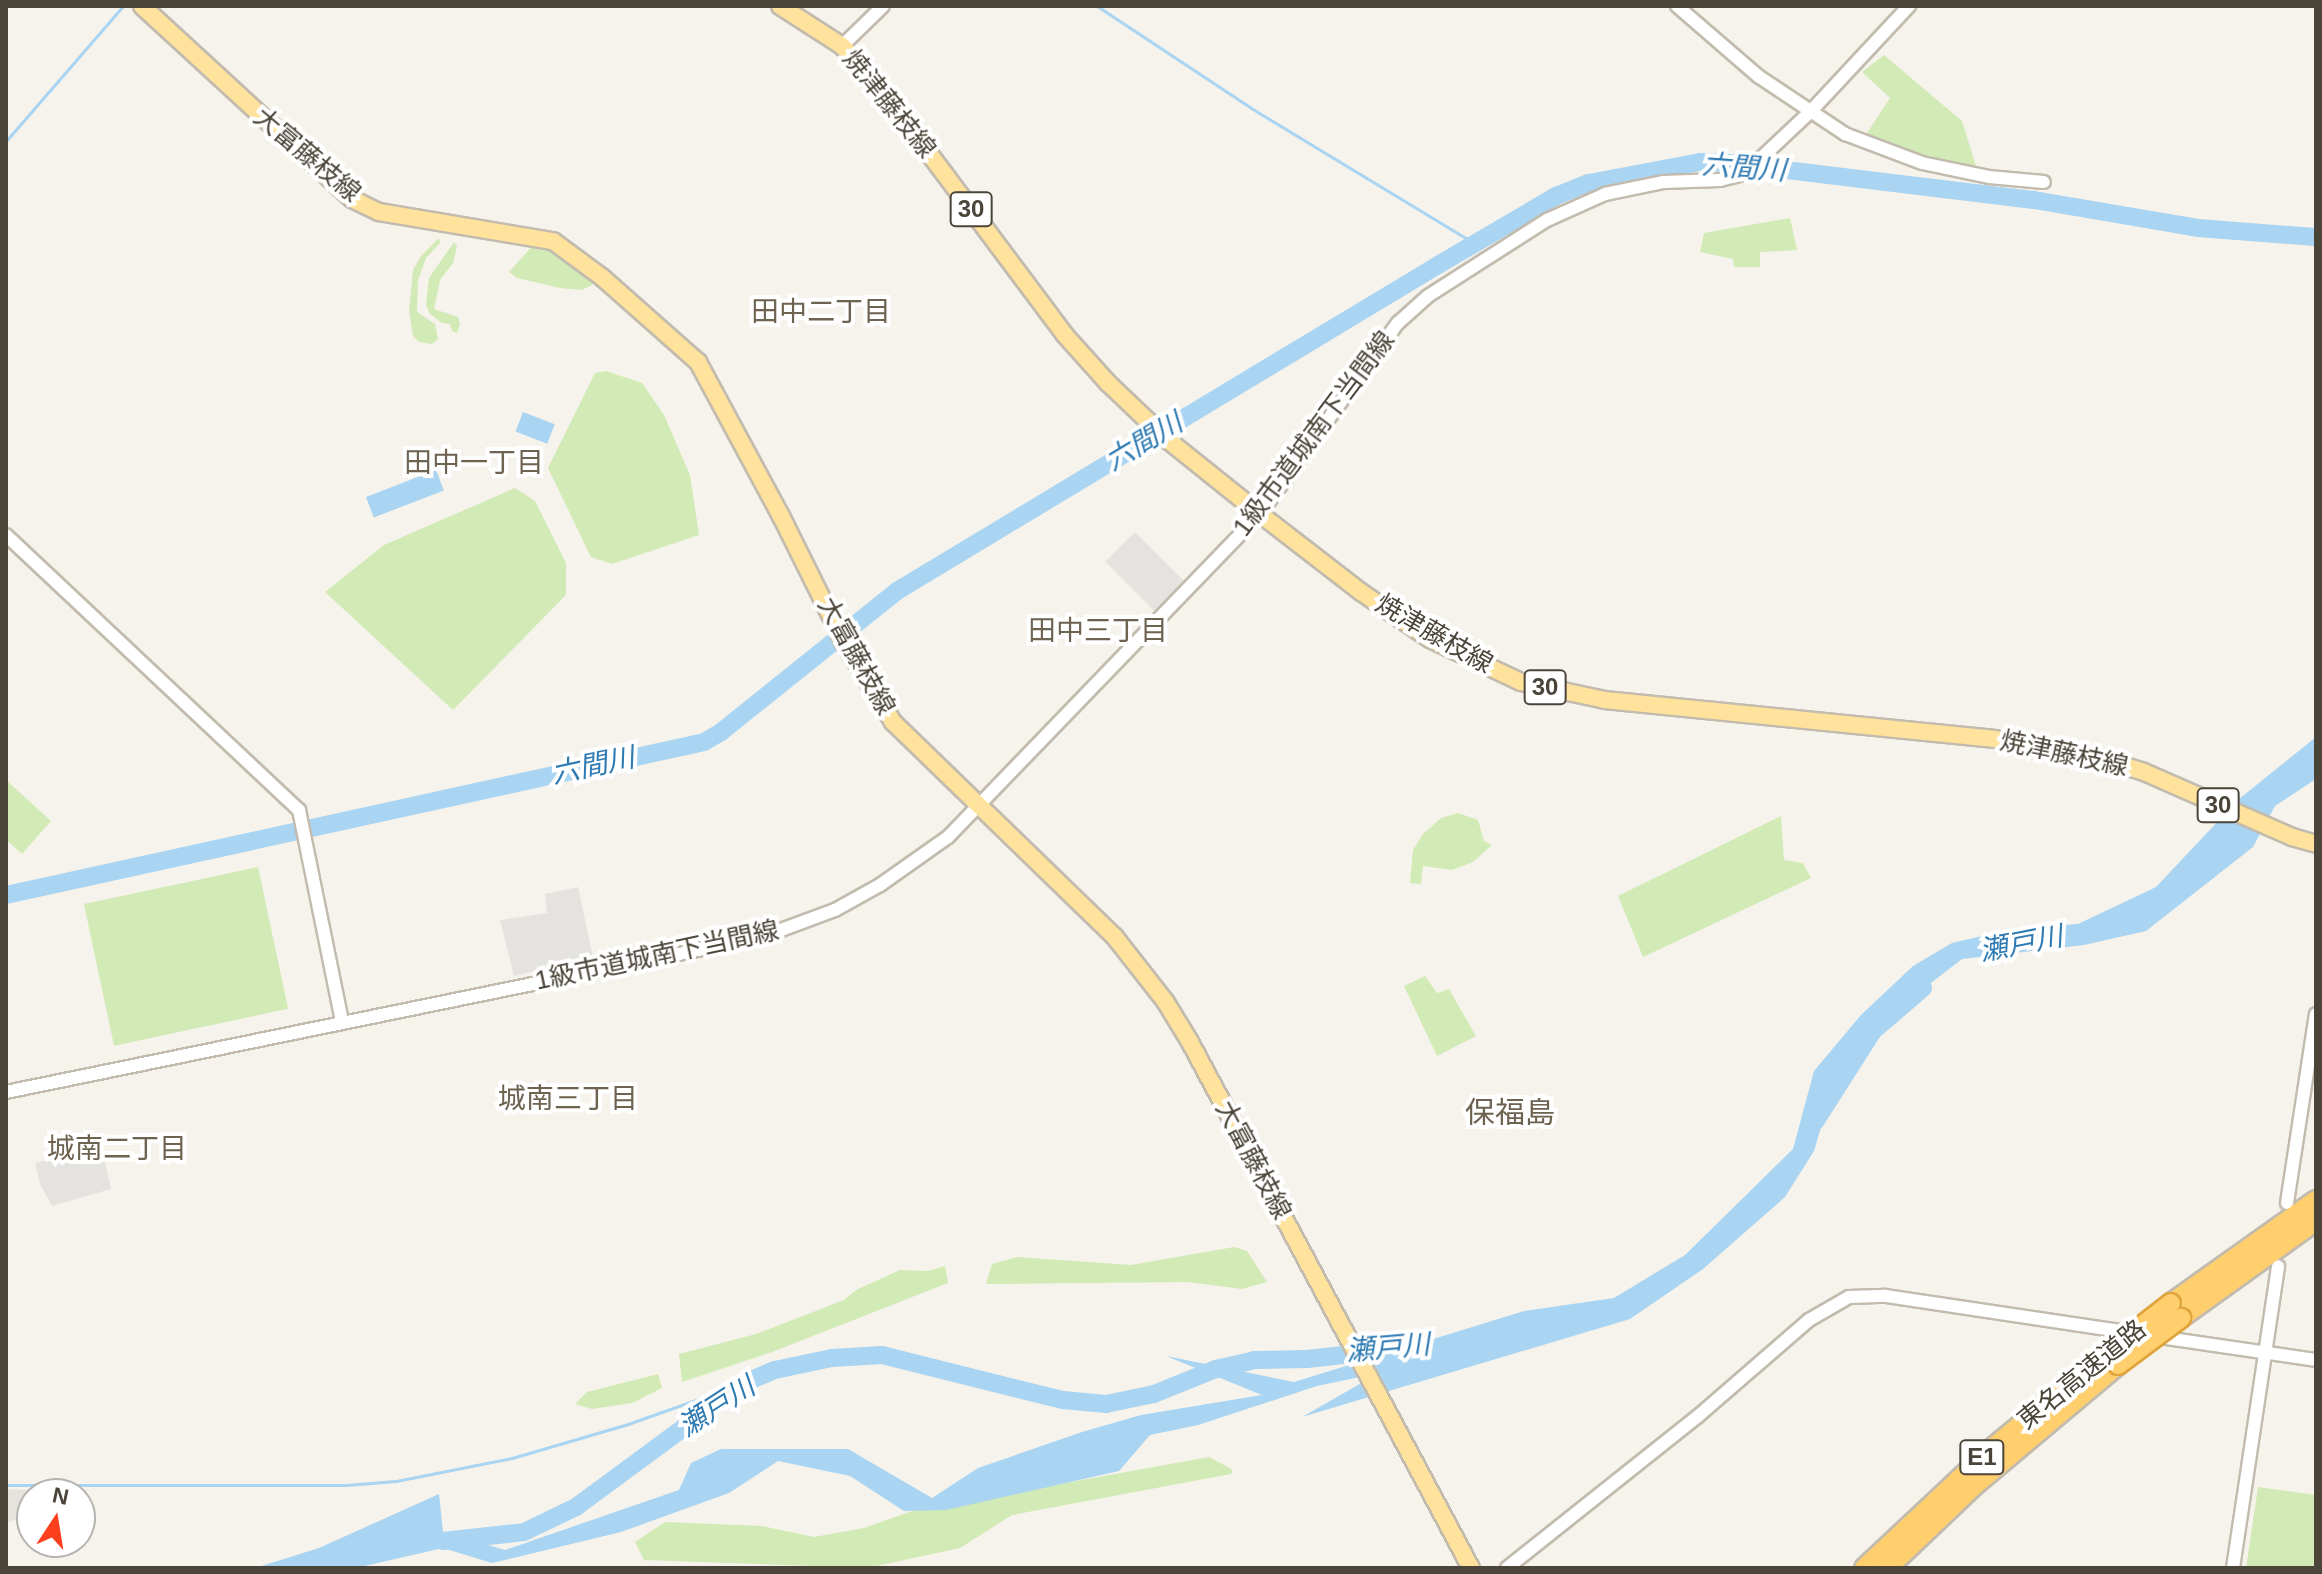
<!DOCTYPE html>
<meta charset="utf-8">
<style>
body{margin:0}
#map{position:relative;width:2322px;height:1574px;overflow:hidden;background:#f6f3ec;font-family:Helvetica,"Noto Sans JP",sans-serif}
div>[style]{position:absolute}
.industrial>*{inset:0;background:#e6e2dd}
.green>*{inset:0;background:#d2eab5;transform-origin:0 0}
.parking>*{inset:0;background:#e5e3e0;transform-origin:0 0}
.water>*{inset:0;background:#a9d4f2;transform-origin:0 0}
.stream>*{height:3px;margin:-1.5px;padding:0 1.5px;transform-origin:1.5px;border-radius:1.5px;background:#a9d4f2}
.river>*{height:18px;margin:-9px;padding:0 9px;transform-origin:9px;border-radius:9px;background:#a9d4f2}
.roads{filter:drop-shadow(2px 0 #c2bbae) drop-shadow(-2px 0 #c2bbae) drop-shadow(0 2px #c2bbae) drop-shadow(0 -2px #c2bbae)}
.minor>*{height:12px;margin:-6px;padding:0 6px;transform-origin:6px;border-radius:6px;background:#fff}
.major>*{height:16px;margin:-8px;padding:0 8px;transform-origin:8px;border-radius:8px;background:#ffe39c}
.highway>*{height:18px;margin:-9px;padding:0 9px;transform-origin:9px;border-radius:9px;background:#ffcf6e}
.bridges{filter:drop-shadow(2px 0 #e0a43c) drop-shadow(-2px 0 #e0a43c) drop-shadow(0 2px #e0a43c) drop-shadow(0 -2px #e0a43c)}
.highway-bridge>*{height:18px;margin:-9px;padding:0 9px;transform-origin:9px;border-radius:9px;background:#ffcf6e}
span{translate:-50% -50%;white-space:nowrap;text-align:center;line-height:1.15;-webkit-text-stroke:8px #fff;paint-order:stroke}
.shield-label span{padding:2px 6px;background:#fff;border:2px solid;border-radius:6px;-webkit-text-stroke-width:0}
.shield-label{font-size:24px;color:#4b4439;font-weight:700}
.street-label{font-size:26px;color:#4b4439}
.water-label{font-size:28px;color:#2e7ab2;font-style:italic}
.neighbourhood-label{font-size:28px;color:#6e6250}
.quarter-label{font-size:30px;color:#6e6250}
.frame{position:absolute;inset:0;border:8px solid #4b4439;pointer-events:none}
.north{position:absolute;left:16px;top:1478px;width:80px;height:80px;box-sizing:border-box;background:#fff;border:2px solid #b7b4b0;border-radius:50%;rotate:12deg;font-size:22px;font-weight:700;line-height:32px;text-align:center;color:#4b4439}
.north::after{content:'';display:block;margin:auto;width:28px;height:36px;background:#fc3f1d;clip-path:polygon(50% 0,100% 100%,50% 72%,0 100%)}
</style>
<div id="map">
<div class="industrial">
<div style="clip-path:polygon(6px 1489px,63px 1492px,63px 1494px,32px 1494px,32px 1514px,6px 1523px)"></div>
</div>
<div class="green">
<div style="clip-path:polygon(1884px 55px,1962px 121px,1976px 166px,1933px 160px,1863px 139px,1890px 98px,1862px 72px)"></div>
<div style="clip-path:polygon(1790px 218px,1797px 250px,1760px 252px,1760px 267px,1734px 267px,1733px 259px,1700px 252px,1704px 233px)"></div>
<div style="clip-path:polygon(439px 238px,440px 243px,426px 258px,418px 280px,417px 312px,435px 324px,438px 339px,432px 344px,419px 342px,413px 336px,409px 310px,413px 270px,421px 256px)"></div>
<div style="clip-path:polygon(537px 241px,566px 257px,594px 279px,592px 285px,582px 290px,560px 288px,517px 278px,509px 272px)"></div>
<div style="clip-path:polygon(454px 242px,457px 246px,453px 263px,440px 280px,434px 309px,458px 317px,460px 324px,457px 333px,452px 331px,450px 324px,442px 323px,430px 314px,426px 305px,429px 278px)"></div>
<div style="clip-path:polygon(606px 371px,642px 383px,664px 415px,690px 475px,699px 535px,612px 564px,591px 557px,548px 468px,595px 373px)"></div>
<div style="clip-path:polygon(515px 488px,535px 501px,566px 563px,566px 595px,453px 710px,325px 592px,384px 545px)"></div>
<div style="clip-path:polygon(6px 780px,51px 821px,22px 854px,6px 840px)"></div>
<div style="clip-path:polygon(1458px 813px,1478px 820px,1484px 841px,1492px 845px,1473px 862px,1452px 870px,1423px 866px,1421px 884px,1410px 883px,1413px 850px,1423px 834px,1441px 818px)"></div>
<div style="clip-path:polygon(1781px 816px,1784px 860px,1803px 863px,1811px 878px,1643px 957px,1618px 896px)"></div>
<div style="left:258px;top:867px;width:145px;height:178px;rotate:78deg"></div>
<div style="clip-path:polygon(1425px 976px,1437px 993px,1449px 989px,1476px 1036px,1437px 1056px,1404px 986px)"></div>
<div style="clip-path:polygon(1234px 1247px,1247px 1251px,1267px 1282px,1242px 1289px,1188px 1282px,986px 1284px,992px 1264px,1017px 1257px,1131px 1265px)"></div>
<div style="clip-path:polygon(945px 1266px,948px 1283px,772px 1352px,682px 1382px,679px 1354px,756px 1334px,844px 1300px,856px 1290px,900px 1270px,928px 1271px)"></div>
<div style="clip-path:polygon(658px 1374px,662px 1388px,632px 1403px,592px 1409px,575px 1404px,587px 1392px)"></div>
<div style="clip-path:polygon(1209px 1457px,1233px 1470px,1231px 1474px,1012px 1515px,960px 1548px,867px 1568px,644px 1560px,635px 1542px,665px 1522px,762px 1526px,814px 1537px,864px 1528px,912px 1511px)"></div>
<div style="clip-path:polygon(2258px 1487px,2316px 1495px,2316px 1568px,2246px 1568px)"></div>
</div>
<div class="parking">
<div style="left:1135px;top:532px;width:72px;height:42px;rotate:45deg"></div>
<div style="clip-path:polygon(578px 887px,593px 957px,514px 976px,500px 920px,547px 913px,545px 894px)"></div>
<div style="clip-path:polygon(102px 1148px,111px 1189px,52px 1206px,40px 1184px,35px 1163px)"></div>
</div>
<div class="water">
<div style="left:523px;top:412px;width:34px;height:21px;rotate:21deg"></div>
<div style="left:436px;top:470px;width:22px;height:75px;rotate:69deg"></div>
<div style="clip-path:polygon(2316px 737px,2316px 779px,2275px 806px,2253px 847px,2146px 931px,2084px 945px,1962px 959px,1865px 1034px,1835px 1079px,1814px 1151px,1785px 1197px,1703px 1269px,1630px 1319px,1302px 1417px,1379px 1373px,1317px 1386px,1198px 1425px,1150px 1435px,1119px 1471px,946px 1510px,904px 1511px,850px 1476px,778px 1461px,729px 1493px,621px 1532px,492px 1563px,443px 1548px,356px 1568px,255px 1568px,319px 1548px,439px 1494px,443px 1532px,505px 1550px,679px 1490px,691px 1463px,721px 1449px,848px 1449px,932px 1498px,978px 1468px,1082px 1432px,1141px 1415px,1262px 1395px,1166px 1356px,1294px 1382px,1524px 1311px,1614px 1298px,1685px 1255px,1793px 1149px,1814px 1071px,1861px 1015px,1913px 966px,1952px 943px,2012px 929px,2078px 924px,2156px 887px,2239px 799px)"></div>
</div>
<div class="stream">
<div style="left:1097px;top:6px;width:185px;rotate:33.5deg"></div>
<div style="left:1251px;top:108px;width:263px;rotate:31.2deg"></div>
<div style="left:6px;top:141px;width:179px;rotate:-49.1deg"></div>
<div style="left:6px;top:1485px;width:340px"></div>
<div style="left:346px;top:1485px;width:50px;rotate:-4.6deg"></div>
<div style="left:396px;top:1481px;width:118px;rotate:-11.2deg"></div>
<div style="left:512px;top:1458px;width:121px;rotate:-16.3deg"></div>
<div style="left:628px;top:1424px;width:123px;rotate:-19.5deg"></div>
</div>
<div class="river">
<div style="left:6px;top:895px;width:715px;rotate:-12.36deg"></div>
<div style="left:704px;top:742px;width:20px;rotate:-30deg"></div>
<div style="left:721px;top:732px;width:226px;rotate:-38.7deg"></div>
<div style="left:897px;top:591px;width:632px;rotate:-31.07deg"></div>
<div style="left:1438px;top:265px;width:137px;rotate:-30.3deg"></div>
<div style="left:1556px;top:196px;width:35px;rotate:-22deg"></div>
<div style="left:1589px;top:183px;width:113px;rotate:-10.7deg"></div>
<div style="left:1700px;top:162px;width:28px;rotate:2deg"></div>
<div style="left:1728px;top:163px;width:308px;rotate:6.9deg"></div>
<div style="left:2034px;top:200px;width:166px;rotate:9.7deg"></div>
<div style="left:2198px;top:228px;width:118px;rotate:4.4deg"></div>
<div style="left:1815px;top:1122px;width:108px;rotate:-57.5deg"></div>
<div style="left:1873px;top:1031px;width:66px;rotate:-40.7deg"></div>
<div style="left:443px;top:1541px;width:81px;rotate:-6.3deg"></div>
<div style="left:524px;top:1532px;width:58px;rotate:-25.7deg"></div>
<div style="left:576px;top:1507px;width:209px;rotate:-36.4deg"></div>
<div style="left:744px;top:1383px;width:34px;rotate:-23deg"></div>
<div style="left:775px;top:1370px;width:58px;rotate:-11.9deg"></div>
<div style="left:832px;top:1358px;width:50px;rotate:-3.4deg"></div>
<div style="left:882px;top:1355px;width:187px;rotate:14deg"></div>
<div style="left:1063px;top:1400px;width:43px;rotate:5.3deg"></div>
<div style="left:1106px;top:1404px;width:49px;rotate:-11.8deg"></div>
<div style="left:1154px;top:1394px;width:67px;rotate:-22deg"></div>
<div style="left:1216px;top:1369px;width:39px;rotate:-13deg"></div>
<div style="left:1254px;top:1360px;width:53px;rotate:-1.1deg"></div>
<div style="left:1307px;top:1359px;width:119px;rotate:-6.3deg"></div>
</div>
<div class="roads">
<div class="minor">
<div style="left:1677px;top:6px;width:107px;rotate:40.8deg"></div>
<div style="left:1758px;top:76px;width:105px;rotate:33.7deg"></div>
<div style="left:1845px;top:134px;width:82px;rotate:20.6deg"></div>
<div style="left:1922px;top:163px;width:68px;rotate:11.8deg"></div>
<div style="left:1989px;top:177px;width:55px;rotate:5.2deg"></div>
<div style="left:842px;top:46px;width:57px;rotate:-44.3deg"></div>
<div style="left:6px;top:535px;width:402px;rotate:43.2deg"></div>
<div style="left:299px;top:810px;width:216px;rotate:78.5deg"></div>
<div style="left:6px;top:1092px;width:772px;rotate:-11.59deg"></div>
<div style="left:762px;top:937px;width:78px;rotate:-20.3deg"></div>
<div style="left:835px;top:910px;width:51px;rotate:-29.1deg"></div>
<div style="left:880px;top:885px;width:83px;rotate:-35.2deg"></div>
<div style="left:948px;top:837px;width:449px;rotate:-46deg"></div>
<div style="left:1260px;top:514px;width:236px;rotate:-54.2deg"></div>
<div style="left:1398px;top:323px;width:40px;rotate:-42deg"></div>
<div style="left:1428px;top:296px;width:141px;rotate:-32.6deg"></div>
<div style="left:1547px;top:220px;width:64px;rotate:-24.1deg"></div>
<div style="left:1605px;top:194px;width:59px;rotate:-11.7deg"></div>
<div style="left:1663px;top:182px;width:57px;rotate:-2deg"></div>
<div style="left:1720px;top:180px;width:25px;rotate:-14deg"></div>
<div style="left:1744px;top:174px;width:92px;rotate:-43.2deg"></div>
<div style="left:1811px;top:111px;width:144px;rotate:-47deg"></div>
<div style="left:2287px;top:1203px;width:191px;rotate:-81.3deg"></div>
<div style="left:2152px;top:1336px;width:166px;rotate:8.3deg"></div>
<div style="left:1507px;top:1568px;width:243px;rotate:-38.5deg"></div>
<div style="left:1697px;top:1417px;width:148px;rotate:-40.9deg"></div>
<div style="left:1809px;top:1320px;width:46px;rotate:-29.9deg"></div>
<div style="left:1849px;top:1297px;width:37px;rotate:-2deg"></div>
<div style="left:1886px;top:1296px;width:251px;rotate:8.5deg"></div>
<div style="left:2233px;top:1568px;width:305px;rotate:-81.5deg"></div>
</div>
<div class="major">
<div style="left:142px;top:6px;width:285px;rotate:42.6deg"></div>
<div style="left:352px;top:199px;width:30px;rotate:26deg"></div>
<div style="left:379px;top:212px;width:176px;rotate:9.5deg"></div>
<div style="left:553px;top:241px;width:62px;rotate:36.5deg"></div>
<div style="left:603px;top:278px;width:127px;rotate:41.5deg"></div>
<div style="left:698px;top:362px;width:175px;rotate:61.7deg"></div>
<div style="left:781px;top:516px;width:140px;rotate:63.6deg"></div>
<div style="left:843px;top:641px;width:95px;rotate:58.3deg"></div>
<div style="left:893px;top:722px;width:308px;rotate:44.1deg"></div>
<div style="left:1114px;top:936px;width:83px;rotate:51.9deg"></div>
<div style="left:1165px;top:1001px;width:48px;rotate:58.6deg"></div>
<div style="left:1190px;top:1042px;width:596px;rotate:61.89deg"></div>
<div style="left:780px;top:6px;width:74px;rotate:32.8deg"></div>
<div style="left:842px;top:46px;width:38px;rotate:45deg"></div>
<div style="left:869px;top:73px;width:326px;rotate:53.2deg"></div>
<div style="left:1064px;top:334px;width:66px;rotate:48.1deg"></div>
<div style="left:1108px;top:383px;width:84px;rotate:43.6deg"></div>
<div style="left:1169px;top:441px;width:117px;rotate:38.7deg"></div>
<div style="left:1260px;top:514px;width:128px;rotate:37.7deg"></div>
<div style="left:1361px;top:592px;width:83px;rotate:34.3deg"></div>
<div style="left:1430px;top:639px;width:101px;rotate:25.3deg"></div>
<div style="left:1521px;top:682px;width:86px;rotate:12.1deg"></div>
<div style="left:1605px;top:700px;width:392px;rotate:5.7deg"></div>
<div style="left:1995px;top:739px;width:106px;rotate:10.4deg"></div>
<div style="left:2099px;top:758px;width:47px;rotate:17.3deg"></div>
<div style="left:2144px;top:772px;width:162px;rotate:23.7deg"></div>
<div style="left:2292px;top:837px;width:25px;rotate:16deg"></div>
</div>
<div class="highway">
<div style="left:2171px;top:1303px;width:178px;rotate:-35.4deg"></div>
<div style="left:2181px;top:1318px;width:166px;rotate:-35.7deg"></div>
<div style="left:1864px;top:1568px;width:174px;rotate:-43.1deg"></div>
<div style="left:1991px;top:1449px;width:151px;rotate:-39.6deg"></div>
<div style="left:1888px;top:1568px;width:119px;rotate:-43.6deg"></div>
<div style="left:1974px;top:1486px;width:188px;rotate:-40deg"></div>
</div>
</div>
<div class="bridges">
<div class="highway-bridge">
<div style="left:2107px;top:1353px;width:81px;rotate:-38deg"></div>
<div style="left:2118px;top:1365px;width:79px;rotate:-36.7deg"></div>
</div>
</div>
<div class="shield-label">
<span style="left:971px;top:209px">30</span>
<span style="left:1545px;top:687px">30</span>
<span style="left:2218px;top:805px">30</span>
<span style="left:1982px;top:1457px">E1</span>
</div>
<div class="street-label">
<span style="left:889px;top:104px;rotate:51deg">焼津藤枝線</span>
<span style="left:307px;top:155px;rotate:40deg">大富藤枝線</span>
<span style="left:1314px;top:434px;rotate:-53deg">1級市道城南下当間線</span>
<span style="left:1434px;top:634px;rotate:30deg">焼津藤枝線</span>
<span style="left:856px;top:656px;rotate:61deg">大富藤枝線</span>
<span style="left:2064px;top:754px;rotate:12deg">焼津藤枝線</span>
<span style="left:657px;top:956px;rotate:-12deg">1級市道城南下当間線</span>
<span style="left:1253px;top:1160px;rotate:62deg">大富藤枝線</span>
<span style="left:2082px;top:1375px;rotate:-39deg">東名高速道路</span>
</div>
<div class="water-label">
<span style="left:1744px;top:168px;rotate:4deg">六間川</span>
<span style="left:1144px;top:442px;rotate:-31deg">六間川</span>
<span style="left:593px;top:766px;rotate:-12deg">六間川</span>
<span style="left:2021px;top:944px;rotate:-11deg">瀬戸川</span>
<span style="left:1388px;top:1348px;rotate:-5deg">瀬戸川</span>
<span style="left:717px;top:1407px;rotate:-33deg">瀬戸川</span>
</div>
<div class="neighbourhood-label">
<span style="left:821px;top:312px">田中二丁目</span>
<span style="left:474px;top:463px">田中一丁目</span>
<span style="left:1098px;top:631px">田中三丁目</span>
<span style="left:568px;top:1099px">城南三丁目</span>
<span style="left:117px;top:1149px">城南二丁目</span>
</div>
<div class="quarter-label">
<span style="left:1510px;top:1113px">保福島</span>
</div>
<div class="frame"></div>
<div class="north">N</div>
</div>
